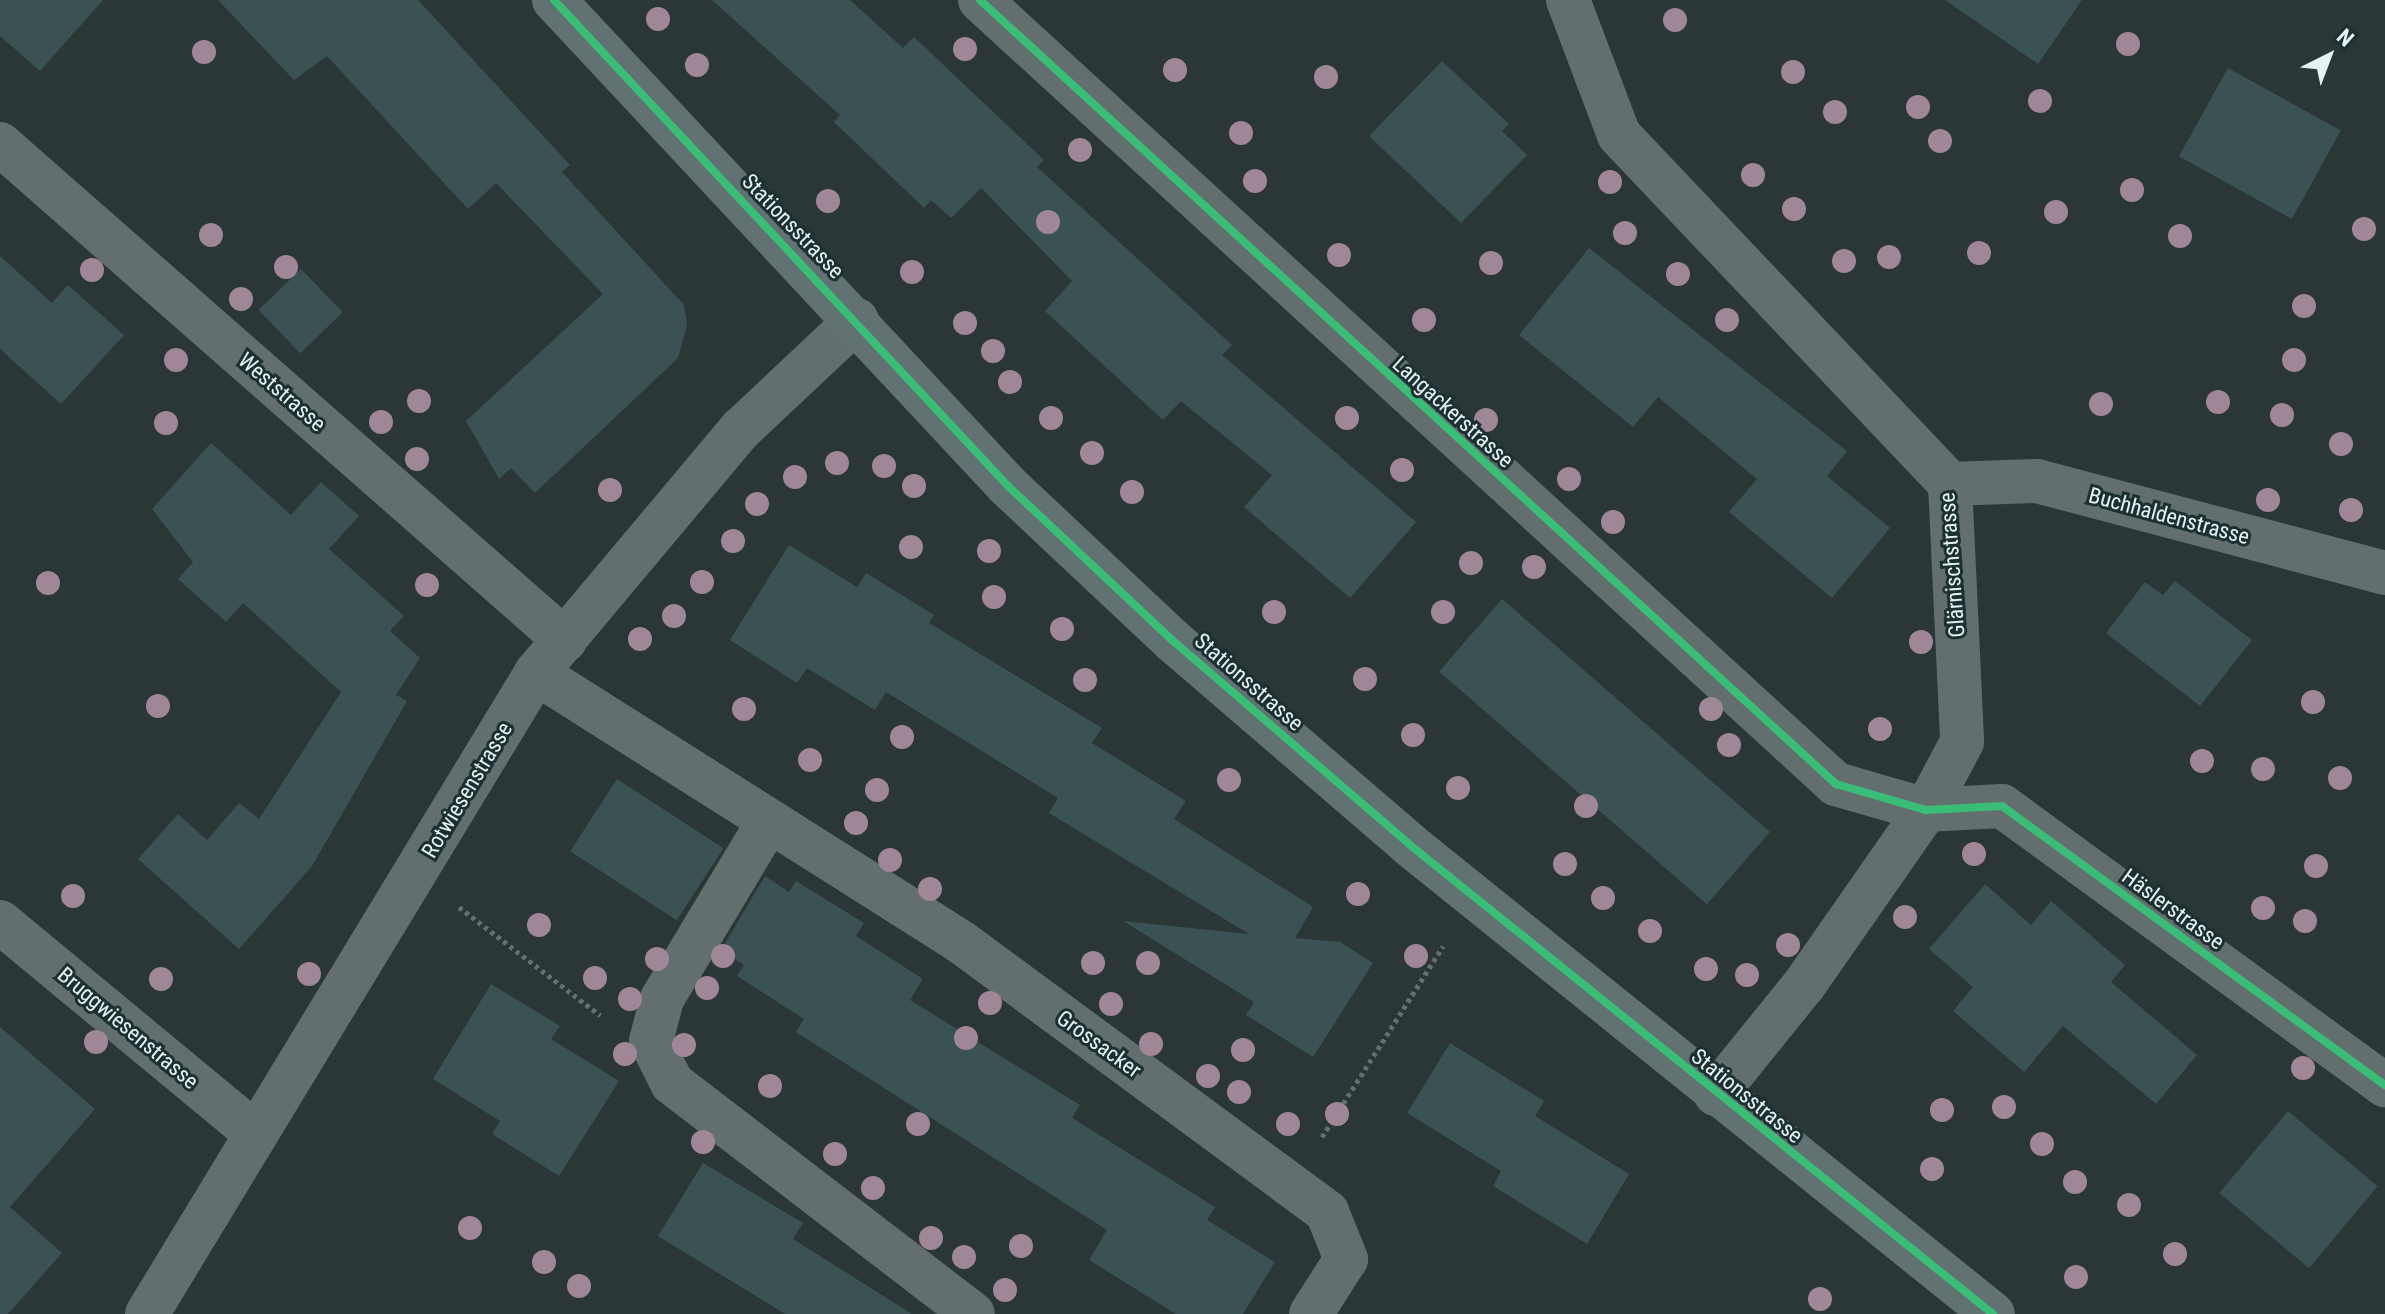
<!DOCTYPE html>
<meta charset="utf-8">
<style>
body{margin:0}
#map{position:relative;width:2385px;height:1314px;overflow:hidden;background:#2b3637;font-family:"Roboto Condensed",sans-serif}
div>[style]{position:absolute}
.building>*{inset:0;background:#3b5254;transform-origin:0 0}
.path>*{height:5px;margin-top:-2.5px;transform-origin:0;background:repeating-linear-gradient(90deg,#666f70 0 4px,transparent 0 8px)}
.street>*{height:44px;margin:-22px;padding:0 22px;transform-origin:22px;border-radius:22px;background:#636f6f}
.secondary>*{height:44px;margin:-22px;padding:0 22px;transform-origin:22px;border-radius:22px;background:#627172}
.cycleway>*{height:8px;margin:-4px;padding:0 4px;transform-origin:4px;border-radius:4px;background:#3abd76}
.trees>*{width:24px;height:24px;margin:-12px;border-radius:50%;background:#9f8797}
span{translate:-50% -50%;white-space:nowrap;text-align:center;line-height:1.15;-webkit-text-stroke:6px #1c3032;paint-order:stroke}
.street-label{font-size:22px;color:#e6f2f3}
.north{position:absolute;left:2289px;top:16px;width:80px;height:80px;-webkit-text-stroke:6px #1c3032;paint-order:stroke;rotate:42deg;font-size:22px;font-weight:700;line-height:32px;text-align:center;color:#e6f2f3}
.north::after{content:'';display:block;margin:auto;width:28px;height:36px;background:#e6f2f3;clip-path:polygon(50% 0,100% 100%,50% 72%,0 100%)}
</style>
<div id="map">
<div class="building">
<div style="clip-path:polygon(0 0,103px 0,40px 71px,0 36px)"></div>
<div style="clip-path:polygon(218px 0,418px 0,570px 165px,562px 172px,684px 305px,687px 325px,678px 358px,535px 493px,511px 468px,499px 479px,466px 421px,603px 294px,496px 183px,468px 209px,327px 56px,294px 80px)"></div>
<div style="clip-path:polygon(712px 0,850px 0,903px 48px,914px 37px,1044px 160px,1037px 167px,1232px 345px,1222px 355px,1416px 522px,1350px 598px,1244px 507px,1272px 475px,1181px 401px,1163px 420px,1045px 311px,1072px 281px,981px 188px,951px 218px,931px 200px,924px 208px,834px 122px,840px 115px)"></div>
<div style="clip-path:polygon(1945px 0,2082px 0,2038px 64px)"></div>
<div style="clip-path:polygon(1442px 61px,1509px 124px,1502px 131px,1527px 155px,1461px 223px,1369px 136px)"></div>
<div style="left:2228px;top:68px;width:129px;height:101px;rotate:29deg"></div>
<div style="clip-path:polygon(1589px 248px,1847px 451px,1827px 476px,1890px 528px,1832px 598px,1729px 512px,1757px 479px,1658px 397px,1633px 427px,1519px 335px)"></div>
<div style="clip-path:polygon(0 256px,52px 303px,68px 285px,124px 335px,61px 404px,0 349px)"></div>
<div style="left:301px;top:269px;width:60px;height:59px;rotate:46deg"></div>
<div style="clip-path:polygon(211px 443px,291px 515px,321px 482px,359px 516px,329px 549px,404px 616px,390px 631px,420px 658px,396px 695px,407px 701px,312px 866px,239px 949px,138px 859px,178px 814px,207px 840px,239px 803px,259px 819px,341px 692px,243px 603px,226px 622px,178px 579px,193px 562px,152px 509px)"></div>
<div style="clip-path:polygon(789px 545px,857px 587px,866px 573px,934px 615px,929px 623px,1102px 728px,1092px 743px,1186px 801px,1174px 819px,1313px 907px,1295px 938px,1340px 942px,1373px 963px,1313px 1057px,1246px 1015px,1254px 1002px,1123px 921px,1249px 934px,1049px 813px,1058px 798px,886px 692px,875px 710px,807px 668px,797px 683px,730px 640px)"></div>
<div style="clip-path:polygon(2175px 581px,2252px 640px,2200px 706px,2106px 633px,2145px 582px,2163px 595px)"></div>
<div style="left:1502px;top:599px;width:355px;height:96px;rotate:41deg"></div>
<div style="left:617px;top:779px;width:127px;height:86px;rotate:33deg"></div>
<div style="clip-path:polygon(765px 876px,789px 892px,796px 881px,864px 923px,856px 936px,923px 979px,910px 1000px,1080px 1105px,1072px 1118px,1215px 1207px,1207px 1220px,1275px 1262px,1243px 1314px,1176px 1314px,1089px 1260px,1107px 1230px,796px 1032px,804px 1019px,737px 976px,744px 965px,721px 950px)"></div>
<div style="clip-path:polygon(1985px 884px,2031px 925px,2051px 901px,2125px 965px,2111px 982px,2197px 1055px,2156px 1104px,2063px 1026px,2024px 1072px,1953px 1011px,1973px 987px,1929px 949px)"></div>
<div style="clip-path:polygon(491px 984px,560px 1026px,551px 1039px,619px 1081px,559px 1176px,492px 1134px,500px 1121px,433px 1079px)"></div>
<div style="clip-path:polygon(0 1027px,95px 1109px,10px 1207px,62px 1253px,8px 1314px,0 1314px)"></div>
<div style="clip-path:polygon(1450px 1043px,1544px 1101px,1535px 1116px,1629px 1174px,1587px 1244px,1493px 1186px,1501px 1171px,1407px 1113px)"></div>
<div style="left:2288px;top:1111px;width:117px;height:107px;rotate:40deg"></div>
<div style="clip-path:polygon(703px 1163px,803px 1223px,793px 1239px,912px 1314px,785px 1314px,658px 1236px)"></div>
</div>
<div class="path">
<div style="left:459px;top:907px;width:178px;rotate:37.5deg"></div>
<div style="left:1322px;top:1137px;width:226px;rotate:-57.6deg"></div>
</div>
<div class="street">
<div style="left:980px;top:0;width:1161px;rotate:42.49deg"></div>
<div style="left:1836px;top:784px;width:94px;rotate:16.1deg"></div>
<div style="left:1926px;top:810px;width:76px;rotate:-3deg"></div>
<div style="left:2002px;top:806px;width:474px;rotate:36.1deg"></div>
<div style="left:1568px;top:0;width:144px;rotate:69.3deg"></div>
<div style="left:1619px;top:135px;width:481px;rotate:46.5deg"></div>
<div style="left:1950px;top:484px;width:258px;rotate:87.3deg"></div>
<div style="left:1962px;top:742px;width:77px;rotate:117.9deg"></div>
<div style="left:1926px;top:810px;width:215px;rotate:124.9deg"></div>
<div style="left:1803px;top:986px;width:139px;rotate:128.9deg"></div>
<div style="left:0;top:144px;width:752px;rotate:41.28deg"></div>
<div style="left:1950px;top:484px;width:87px;rotate:-2deg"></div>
<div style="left:2037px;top:481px;width:360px;rotate:14.8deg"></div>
<div style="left:536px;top:673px;width:503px;rotate:32.33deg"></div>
<div style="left:961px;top:942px;width:455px;rotate:36.4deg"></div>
<div style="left:1327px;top:1212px;width:51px;rotate:68deg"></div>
<div style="left:1346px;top:1259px;width:65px;rotate:122.5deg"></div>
<div style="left:767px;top:824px;width:204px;rotate:121deg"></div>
<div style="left:662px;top:999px;width:43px;rotate:104.7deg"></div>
<div style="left:651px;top:1041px;width:47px;rotate:63.4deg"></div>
<div style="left:672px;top:1083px;width:379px;rotate:37.5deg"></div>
<div style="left:0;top:922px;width:332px;rotate:39.6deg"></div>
<div style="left:147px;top:1314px;width:750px;rotate:-58.75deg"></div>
<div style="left:536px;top:673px;width:319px;rotate:-50deg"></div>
<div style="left:741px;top:429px;width:159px;rotate:-43.2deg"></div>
</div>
<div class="secondary">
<div style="left:554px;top:0;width:665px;rotate:46.95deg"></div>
<div style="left:1008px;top:486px;width:225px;rotate:43.2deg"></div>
<div style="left:1172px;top:640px;width:314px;rotate:40.7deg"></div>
<div style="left:1410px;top:845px;width:748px;rotate:38.82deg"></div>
</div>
<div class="cycleway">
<div style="left:554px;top:0;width:665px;rotate:46.95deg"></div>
<div style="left:1008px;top:486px;width:225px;rotate:43.2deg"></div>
<div style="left:1172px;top:640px;width:314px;rotate:40.7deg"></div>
<div style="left:1410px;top:845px;width:748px;rotate:38.82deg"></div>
<div style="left:980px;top:0;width:1161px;rotate:42.49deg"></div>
<div style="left:1836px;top:784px;width:94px;rotate:16.1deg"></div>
<div style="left:1926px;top:810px;width:76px;rotate:-3deg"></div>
<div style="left:2002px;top:806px;width:474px;rotate:36.1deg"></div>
</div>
<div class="trees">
<div style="left:658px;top:19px"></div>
<div style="left:1675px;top:20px"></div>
<div style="left:2128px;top:44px"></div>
<div style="left:965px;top:49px"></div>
<div style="left:204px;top:52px"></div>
<div style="left:697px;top:65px"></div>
<div style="left:1175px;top:70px"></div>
<div style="left:1793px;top:72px"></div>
<div style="left:1326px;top:77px"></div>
<div style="left:2040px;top:101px"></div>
<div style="left:1918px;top:107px"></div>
<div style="left:1835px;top:112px"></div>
<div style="left:1241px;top:133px"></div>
<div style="left:1940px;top:141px"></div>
<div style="left:1080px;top:150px"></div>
<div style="left:1753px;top:175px"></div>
<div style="left:1255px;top:181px"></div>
<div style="left:1610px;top:182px"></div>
<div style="left:2132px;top:190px"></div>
<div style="left:828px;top:201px"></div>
<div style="left:1794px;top:209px"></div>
<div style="left:2056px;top:212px"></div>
<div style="left:1048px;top:222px"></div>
<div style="left:2364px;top:229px"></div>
<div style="left:1625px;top:233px"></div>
<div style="left:211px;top:235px"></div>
<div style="left:2180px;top:236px"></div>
<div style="left:1979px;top:253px"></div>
<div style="left:1339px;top:255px"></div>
<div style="left:1889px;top:257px"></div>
<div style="left:1844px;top:261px"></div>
<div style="left:1491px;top:263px"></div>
<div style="left:286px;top:267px"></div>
<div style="left:92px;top:270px"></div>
<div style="left:912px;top:272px"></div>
<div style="left:1678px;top:274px"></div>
<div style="left:241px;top:299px"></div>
<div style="left:2304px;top:306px"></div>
<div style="left:1424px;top:320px"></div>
<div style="left:1727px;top:320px"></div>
<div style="left:965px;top:323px"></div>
<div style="left:993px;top:351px"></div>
<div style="left:176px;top:360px"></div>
<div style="left:2294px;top:360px"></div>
<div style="left:1010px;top:382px"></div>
<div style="left:419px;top:401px"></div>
<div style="left:2218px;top:402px"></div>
<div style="left:2101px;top:404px"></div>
<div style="left:2282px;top:415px"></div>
<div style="left:1051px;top:418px"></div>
<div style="left:1347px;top:418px"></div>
<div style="left:1486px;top:420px"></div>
<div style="left:381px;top:422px"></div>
<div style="left:166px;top:423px"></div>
<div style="left:2341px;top:444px"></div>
<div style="left:1092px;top:453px"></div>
<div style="left:417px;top:459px"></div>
<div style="left:837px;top:463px"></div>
<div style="left:884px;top:466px"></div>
<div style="left:1402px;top:470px"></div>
<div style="left:795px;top:477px"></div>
<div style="left:1569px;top:479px"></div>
<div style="left:914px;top:486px"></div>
<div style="left:610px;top:490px"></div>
<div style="left:1132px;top:492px"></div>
<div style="left:2268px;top:500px"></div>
<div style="left:757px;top:504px"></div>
<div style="left:2351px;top:510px"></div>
<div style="left:1613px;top:522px"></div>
<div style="left:733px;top:541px"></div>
<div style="left:911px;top:547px"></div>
<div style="left:989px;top:551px"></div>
<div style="left:1471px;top:563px"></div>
<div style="left:1534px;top:567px"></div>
<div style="left:702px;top:582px"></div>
<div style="left:48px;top:583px"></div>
<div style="left:427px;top:585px"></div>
<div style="left:994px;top:597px"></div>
<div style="left:1274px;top:612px"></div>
<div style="left:1443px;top:612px"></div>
<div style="left:674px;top:616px"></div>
<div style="left:1062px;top:629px"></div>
<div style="left:640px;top:639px"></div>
<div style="left:1921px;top:642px"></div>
<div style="left:1365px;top:679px"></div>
<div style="left:1085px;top:680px"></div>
<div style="left:2313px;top:702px"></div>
<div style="left:158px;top:706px"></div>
<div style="left:744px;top:709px"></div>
<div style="left:1711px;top:709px"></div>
<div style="left:1880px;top:729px"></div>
<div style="left:1413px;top:735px"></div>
<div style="left:902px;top:737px"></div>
<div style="left:1729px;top:745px"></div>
<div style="left:810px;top:760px"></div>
<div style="left:2202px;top:761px"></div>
<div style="left:2263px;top:769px"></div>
<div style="left:2340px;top:778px"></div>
<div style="left:1229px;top:780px"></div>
<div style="left:1458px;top:788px"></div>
<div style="left:877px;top:790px"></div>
<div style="left:1586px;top:806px"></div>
<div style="left:856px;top:823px"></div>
<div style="left:1974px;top:854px"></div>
<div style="left:890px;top:860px"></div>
<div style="left:1565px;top:864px"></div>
<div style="left:2316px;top:866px"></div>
<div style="left:930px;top:889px"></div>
<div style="left:1358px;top:894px"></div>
<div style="left:73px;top:896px"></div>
<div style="left:1603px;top:898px"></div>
<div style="left:2263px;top:908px"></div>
<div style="left:1905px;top:917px"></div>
<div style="left:2305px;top:921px"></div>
<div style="left:539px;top:925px"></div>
<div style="left:1650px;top:931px"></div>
<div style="left:1788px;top:945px"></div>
<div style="left:723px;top:956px"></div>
<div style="left:1416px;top:956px"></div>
<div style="left:657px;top:959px"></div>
<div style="left:1093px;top:963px"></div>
<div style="left:1148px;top:963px"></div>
<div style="left:1706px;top:969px"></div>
<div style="left:309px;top:974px"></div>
<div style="left:1747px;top:975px"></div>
<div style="left:595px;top:978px"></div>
<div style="left:161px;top:979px"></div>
<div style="left:707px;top:988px"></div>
<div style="left:630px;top:999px"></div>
<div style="left:990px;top:1003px"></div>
<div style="left:1111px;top:1004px"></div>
<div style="left:966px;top:1038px"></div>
<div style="left:96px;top:1042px"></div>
<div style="left:1151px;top:1044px"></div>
<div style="left:684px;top:1045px"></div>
<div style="left:1243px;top:1050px"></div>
<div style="left:625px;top:1054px"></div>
<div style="left:2303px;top:1068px"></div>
<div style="left:1208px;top:1076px"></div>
<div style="left:770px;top:1086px"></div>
<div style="left:1239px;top:1092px"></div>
<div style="left:2004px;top:1107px"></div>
<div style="left:1942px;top:1110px"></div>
<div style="left:1337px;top:1114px"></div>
<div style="left:918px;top:1124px"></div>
<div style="left:1288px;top:1124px"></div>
<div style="left:703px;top:1142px"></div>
<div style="left:2042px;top:1144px"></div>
<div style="left:835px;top:1154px"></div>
<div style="left:1932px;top:1169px"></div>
<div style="left:2075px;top:1182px"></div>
<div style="left:873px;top:1188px"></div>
<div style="left:2129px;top:1205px"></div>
<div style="left:470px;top:1228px"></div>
<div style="left:931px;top:1238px"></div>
<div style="left:1021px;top:1246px"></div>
<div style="left:2175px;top:1254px"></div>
<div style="left:964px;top:1257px"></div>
<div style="left:544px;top:1262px"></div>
<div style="left:2076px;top:1277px"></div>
<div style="left:579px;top:1286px"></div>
<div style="left:1005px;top:1290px"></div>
<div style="left:1820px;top:1299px"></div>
</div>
<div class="street-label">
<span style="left:793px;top:226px;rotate:46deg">Stationsstrasse</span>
<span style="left:282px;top:392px;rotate:41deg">Weststrasse</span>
<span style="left:1453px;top:412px;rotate:42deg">Langackerstrasse</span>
<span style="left:2169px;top:516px;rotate:15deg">Buchhaldenstrasse</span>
<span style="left:1952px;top:565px;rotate:-94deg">Glärnischstrasse</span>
<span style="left:1249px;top:682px;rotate:41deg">Stationsstrasse</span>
<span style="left:467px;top:790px;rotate:-59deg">Rotwiesenstrasse</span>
<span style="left:2173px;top:909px;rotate:36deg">Häslerstrasse</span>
<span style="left:128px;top:1028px;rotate:40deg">Bruggwiesenstrasse</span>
<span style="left:1099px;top:1044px;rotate:36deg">Grossacker</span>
<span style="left:1747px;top:1096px;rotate:39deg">Stationsstrasse</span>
</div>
<div class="north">N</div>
</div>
